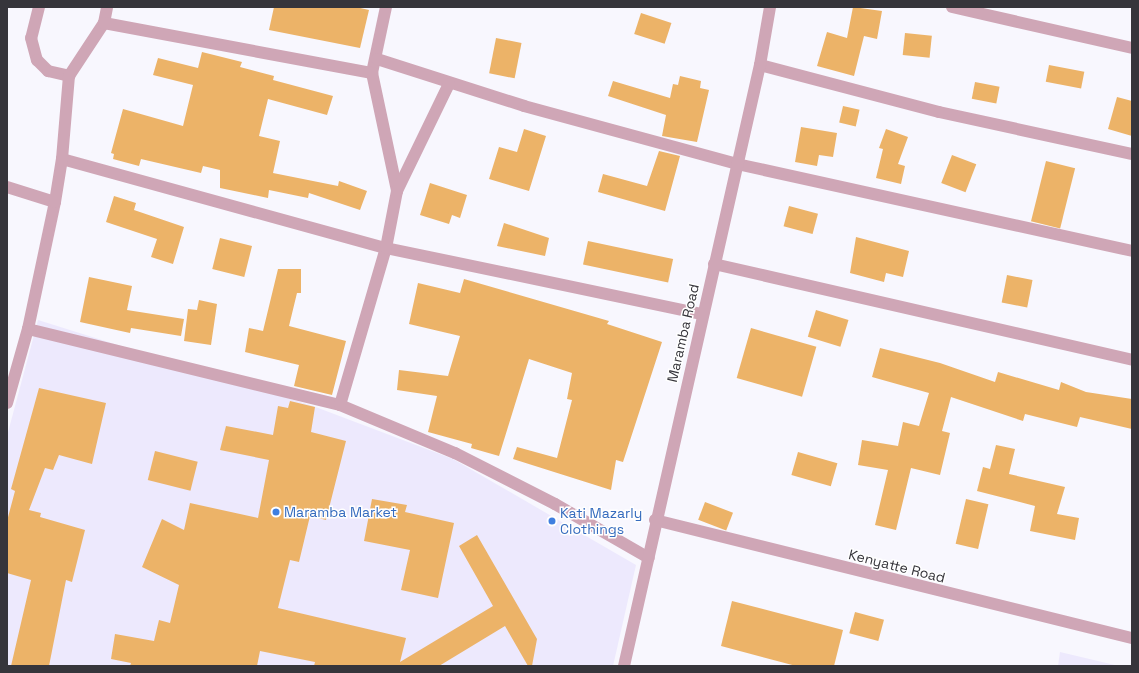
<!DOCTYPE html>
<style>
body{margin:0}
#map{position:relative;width:1139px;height:673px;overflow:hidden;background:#f8f7fe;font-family:"Space Grotesk",sans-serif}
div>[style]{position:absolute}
.built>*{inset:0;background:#ede9fd}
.building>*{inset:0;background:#ecb368;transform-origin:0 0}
.minor>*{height:12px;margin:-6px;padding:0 6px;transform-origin:6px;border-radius:6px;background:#cfa6b6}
.dots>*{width:11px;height:11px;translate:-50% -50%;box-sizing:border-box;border:2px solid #fff;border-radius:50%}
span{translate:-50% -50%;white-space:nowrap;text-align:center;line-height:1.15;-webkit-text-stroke:3px #fff;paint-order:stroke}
.street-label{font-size:14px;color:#36353b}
.shop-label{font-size:14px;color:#366cbe}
.left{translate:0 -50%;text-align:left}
.frame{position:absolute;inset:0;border:8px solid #36353b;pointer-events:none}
</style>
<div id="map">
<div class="built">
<div style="clip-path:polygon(38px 320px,313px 406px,453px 459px,636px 565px,613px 666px,7px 666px,7px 436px)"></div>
<div style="clip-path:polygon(1060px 652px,1119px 666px,1058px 666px)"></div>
</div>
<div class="building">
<div style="clip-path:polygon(274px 7px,356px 7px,369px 10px,360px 48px,269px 30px)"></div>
<div style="clip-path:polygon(853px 7px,882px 11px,877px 39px,864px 36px,854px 76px,817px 66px,827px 32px,847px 38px)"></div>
<div style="left:641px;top:13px;width:32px;height:22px;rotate:18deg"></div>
<div style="left:905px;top:33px;width:27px;height:22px;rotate:6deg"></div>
<div style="left:496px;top:38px;width:26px;height:36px;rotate:11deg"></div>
<div style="clip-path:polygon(202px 52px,242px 62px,240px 67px,274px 76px,273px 80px,333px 96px,327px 115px,268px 99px,259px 136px,280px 141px,273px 173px,338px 186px,339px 181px,367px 191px,360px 210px,309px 193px,308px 198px,269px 190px,268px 198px,220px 188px,220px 170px,203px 166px,201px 173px,141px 159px,139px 166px,113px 159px,114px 154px,111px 153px,123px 109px,183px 126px,193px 85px,153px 75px,158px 58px,198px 68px)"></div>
<div style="left:1049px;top:65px;width:36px;height:17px;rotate:11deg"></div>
<div style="clip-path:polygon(680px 76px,701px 81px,700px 88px,709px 90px,697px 142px,662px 136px,666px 115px,608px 96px,613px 81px,670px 98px,673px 84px,678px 85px)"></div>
<div style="left:975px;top:82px;width:25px;height:17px;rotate:11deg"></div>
<div style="clip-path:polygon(1117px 97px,1132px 101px,1132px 136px,1108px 129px)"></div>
<div style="left:843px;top:106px;width:17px;height:17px;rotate:13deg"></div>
<div style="clip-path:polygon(801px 127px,837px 133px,833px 157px,819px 155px,817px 166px,795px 162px)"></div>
<div style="clip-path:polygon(524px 129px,546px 136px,529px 191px,489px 179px,499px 147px,517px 152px)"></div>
<div style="clip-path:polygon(886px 129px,908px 137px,898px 164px,905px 166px,901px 184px,876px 178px,883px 149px,879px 148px)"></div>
<div style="clip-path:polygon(659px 151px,680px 156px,665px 211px,598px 192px,603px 174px,647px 186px)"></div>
<div style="left:952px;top:155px;width:26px;height:30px;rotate:21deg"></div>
<div style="left:1046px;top:161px;width:30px;height:62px;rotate:14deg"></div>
<div style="clip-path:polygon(430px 183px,467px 195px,460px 218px,452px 215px,449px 224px,420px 215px)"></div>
<div style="clip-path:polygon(114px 196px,136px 203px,134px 210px,184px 227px,173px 264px,151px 257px,157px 239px,106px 222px)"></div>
<div style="left:789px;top:206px;width:30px;height:21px;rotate:15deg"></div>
<div style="clip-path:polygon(504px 223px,549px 238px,545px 256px,497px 246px)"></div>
<div style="clip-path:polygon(856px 237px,909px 251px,903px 277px,886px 273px,884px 282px,850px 273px)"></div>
<div style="left:220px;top:238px;width:33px;height:32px;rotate:14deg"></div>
<div style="left:588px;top:241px;width:87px;height:24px;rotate:12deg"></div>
<div style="clip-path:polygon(278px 269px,301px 269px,301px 293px,297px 293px,289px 326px,346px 341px,332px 395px,294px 386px,299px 365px,245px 352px,249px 328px,263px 331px)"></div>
<div style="left:1007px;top:275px;width:26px;height:28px;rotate:11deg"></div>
<div style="clip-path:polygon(89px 277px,132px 286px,127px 310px,184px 319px,181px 336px,131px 328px,130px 333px,80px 322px)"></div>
<div style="clip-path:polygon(464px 279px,609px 321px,607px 324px,662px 342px,623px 462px,616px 460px,611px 490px,513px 459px,517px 447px,557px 458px,572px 400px,567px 399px,572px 373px,529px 359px,499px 456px,471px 448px,472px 444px,428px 432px,437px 396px,397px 390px,399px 370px,448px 376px,460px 336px,409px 324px,418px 283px,460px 293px)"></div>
<div style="clip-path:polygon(199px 300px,217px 304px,211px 345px,184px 341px,188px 309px,197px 310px)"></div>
<div style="left:816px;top:310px;width:34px;height:28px;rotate:17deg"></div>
<div style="left:751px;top:328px;width:68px;height:52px;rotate:16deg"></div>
<div style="clip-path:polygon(880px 348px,940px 363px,995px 382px,998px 372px,1059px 390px,1061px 382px,1086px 392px,1132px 399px,1132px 429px,1080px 417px,1077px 427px,1025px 414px,1023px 421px,951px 397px,942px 431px,950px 433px,940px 475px,911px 468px,896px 530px,875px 525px,888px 470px,858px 465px,862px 440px,898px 446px,903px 422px,919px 426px,929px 393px,872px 377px)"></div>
<div style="clip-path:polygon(39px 388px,106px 403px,92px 464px,59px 455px,53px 470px,45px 468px,29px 510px,41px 513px,40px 517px,85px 530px,72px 582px,66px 580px,49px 666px,11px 666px,31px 580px,7px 573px,7px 521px,15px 491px,11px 489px)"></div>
<div style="clip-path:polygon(290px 401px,315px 407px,311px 432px,346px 441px,326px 520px,310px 516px,299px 562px,290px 560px,278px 608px,406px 638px,400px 662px,493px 606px,459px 546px,477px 535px,537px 639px,532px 666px,528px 666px,505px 626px,439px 666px,314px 666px,315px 662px,260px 651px,257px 666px,130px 666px,131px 663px,111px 659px,115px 634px,154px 641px,159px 620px,170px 623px,179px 585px,142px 567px,162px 519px,184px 530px,190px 503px,258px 518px,269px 460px,220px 450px,226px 426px,273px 435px,278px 406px,288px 408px)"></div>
<div style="clip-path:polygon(996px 445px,1015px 449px,1009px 474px,1065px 487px,1057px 514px,1079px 518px,1075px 540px,1030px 531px,1035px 506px,977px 491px,983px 467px,990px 469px)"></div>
<div style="left:155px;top:451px;width:44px;height:30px;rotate:14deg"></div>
<div style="left:798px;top:452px;width:41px;height:24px;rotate:16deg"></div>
<div style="clip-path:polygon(372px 499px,407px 505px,405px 512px,454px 523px,438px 598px,401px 590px,410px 550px,364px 541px)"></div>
<div style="left:966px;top:499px;width:23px;height:46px;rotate:13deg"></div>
<div style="left:705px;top:502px;width:30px;height:19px;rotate:21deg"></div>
<div style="clip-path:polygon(732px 601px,843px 630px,834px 666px,796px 666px,721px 646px)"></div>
<div style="left:855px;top:612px;width:30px;height:22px;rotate:15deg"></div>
</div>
<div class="minor">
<div style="left:39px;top:7px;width:32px;rotate:104deg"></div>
<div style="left:31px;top:38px;width:23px;rotate:75deg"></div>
<div style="left:37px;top:60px;width:16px;rotate:45deg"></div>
<div style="left:48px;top:71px;width:22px;rotate:13deg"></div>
<div style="left:69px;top:76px;width:64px;rotate:-56.6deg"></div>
<div style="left:104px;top:23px;width:16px;rotate:-79deg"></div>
<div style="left:386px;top:7px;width:67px;rotate:102deg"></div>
<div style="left:372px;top:73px;width:121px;rotate:78deg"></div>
<div style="left:952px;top:7px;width:185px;rotate:12.8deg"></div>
<div style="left:104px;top:23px;width:273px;rotate:10.6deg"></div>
<div style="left:377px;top:59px;width:154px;rotate:17.7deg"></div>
<div style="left:524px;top:106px;width:221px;rotate:15.2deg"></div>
<div style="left:737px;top:164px;width:404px;rotate:12.4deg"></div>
<div style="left:760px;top:65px;width:185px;rotate:14.7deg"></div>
<div style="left:939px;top:112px;width:198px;rotate:12.3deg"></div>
<div style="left:62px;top:159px;width:336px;rotate:15.4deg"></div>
<div style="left:386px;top:248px;width:324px;rotate:11.8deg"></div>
<div style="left:7px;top:187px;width:50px;rotate:17.4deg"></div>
<div style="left:714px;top:264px;width:429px;rotate:12.9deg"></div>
<div style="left:28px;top:329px;width:321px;rotate:13.7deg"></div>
<div style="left:340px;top:405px;width:125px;rotate:22.7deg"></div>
<div style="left:455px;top:453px;width:112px;rotate:27deg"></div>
<div style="left:555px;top:504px;width:108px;rotate:29.9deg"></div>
<div style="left:7px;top:403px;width:77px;rotate:-74.2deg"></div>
<div style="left:28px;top:329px;width:130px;rotate:-78deg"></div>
<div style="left:55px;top:202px;width:44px;rotate:-80.8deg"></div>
<div style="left:62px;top:159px;width:83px;rotate:-85.2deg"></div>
<div style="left:340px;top:405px;width:164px;rotate:-73.7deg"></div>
<div style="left:386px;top:248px;width:58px;rotate:-79.1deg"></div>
<div style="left:397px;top:191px;width:119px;rotate:-64.1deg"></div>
<div style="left:655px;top:520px;width:491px;rotate:13.9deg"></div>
<div style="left:624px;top:666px;width:616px;rotate:-77.25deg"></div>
<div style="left:760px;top:65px;width:59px;rotate:-80.2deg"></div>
</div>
<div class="dots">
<div style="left:276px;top:512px;background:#3f7fe0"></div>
<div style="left:552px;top:521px;background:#3f7fe0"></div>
</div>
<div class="street-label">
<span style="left:683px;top:333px;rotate:-77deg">Maramba Road</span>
<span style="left:897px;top:566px;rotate:14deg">Kenyatte Road</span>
</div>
<div class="shop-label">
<span class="left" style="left:284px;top:512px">Maramba Market</span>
<span class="left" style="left:560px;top:521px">Kati Mazarly<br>Clothings</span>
</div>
<div class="frame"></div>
</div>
